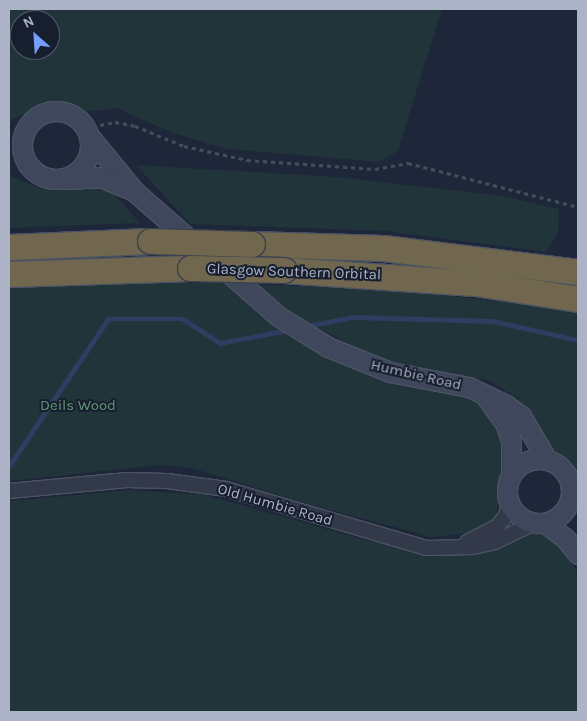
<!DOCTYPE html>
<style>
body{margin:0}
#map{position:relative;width:587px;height:721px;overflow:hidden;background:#1e2639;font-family:Karla,sans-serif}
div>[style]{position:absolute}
.green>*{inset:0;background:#20343a}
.stream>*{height:4.5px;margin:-2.25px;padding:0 2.25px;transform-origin:2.25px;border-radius:2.25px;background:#2e3d60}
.path>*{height:2.5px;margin-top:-1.25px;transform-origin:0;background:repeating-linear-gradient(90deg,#3e5157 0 4px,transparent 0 8px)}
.roads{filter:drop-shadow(1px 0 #4c5364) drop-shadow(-1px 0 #4c5364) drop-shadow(0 1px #4c5364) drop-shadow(0 -1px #4c5364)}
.street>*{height:14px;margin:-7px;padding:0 7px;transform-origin:7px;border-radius:7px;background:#323949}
.secondary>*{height:19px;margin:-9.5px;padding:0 9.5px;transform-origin:9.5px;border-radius:9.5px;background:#3f475d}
.secondary>.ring{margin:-9.5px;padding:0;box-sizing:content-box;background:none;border:19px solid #3f475d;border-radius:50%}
.highway>*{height:25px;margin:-12.5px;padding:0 12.5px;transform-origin:12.5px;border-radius:12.5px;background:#70674e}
.bridges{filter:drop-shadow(1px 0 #394051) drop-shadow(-1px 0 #394051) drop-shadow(0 1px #394051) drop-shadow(0 -1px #394051)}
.highway-bridge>*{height:25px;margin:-12.5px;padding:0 12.5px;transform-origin:12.5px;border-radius:12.5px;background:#70674e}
span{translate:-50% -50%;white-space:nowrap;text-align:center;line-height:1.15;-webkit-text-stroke:4px #171e2d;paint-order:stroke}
.street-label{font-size:15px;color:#acb3c6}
.park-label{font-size:15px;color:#629874}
.frame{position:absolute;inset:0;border:10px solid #acb3c6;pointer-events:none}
.north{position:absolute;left:10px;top:10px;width:50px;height:50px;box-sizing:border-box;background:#171e2d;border:1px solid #535a6a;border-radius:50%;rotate:334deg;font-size:14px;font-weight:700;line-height:20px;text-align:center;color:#acb3c6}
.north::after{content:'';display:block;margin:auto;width:18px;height:22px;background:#789dff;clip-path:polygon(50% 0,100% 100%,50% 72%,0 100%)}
</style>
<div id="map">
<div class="green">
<div style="clip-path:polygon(evenodd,9px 9px,442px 9px,398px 151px,379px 162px,227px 149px,173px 133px,116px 108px,87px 112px,73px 104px,53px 102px,9px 121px,9px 9px,20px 20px,50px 20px,50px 50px,20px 50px,20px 20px)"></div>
<div style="clip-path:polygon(136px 165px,339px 177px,503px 196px,559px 209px,558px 233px,546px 252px,384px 231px,190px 224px)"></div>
<div style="clip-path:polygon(9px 175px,41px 189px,87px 187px,113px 193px,140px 223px,9px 228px)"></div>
<div style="clip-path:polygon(169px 251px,175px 258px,9px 263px,9px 257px)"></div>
<div style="clip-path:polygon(32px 282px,229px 283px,269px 322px,366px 372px,473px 397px,493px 416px,501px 432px,505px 454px,496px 519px,469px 533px,431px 537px,301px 502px,192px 468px,161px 465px,9px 481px,9px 285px)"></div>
<div style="clip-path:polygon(254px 285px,363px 287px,578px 309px,578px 489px,576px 475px,568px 462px,552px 450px,531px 415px,518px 399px,490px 381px,392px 362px,366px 353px,296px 316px)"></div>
<div style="clip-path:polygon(130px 490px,206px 495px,369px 541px,447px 555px,496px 548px,541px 530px,558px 541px,578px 573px,578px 712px,9px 712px,9px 501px)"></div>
</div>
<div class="stream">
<div style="left:306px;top:326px;width:48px;rotate:-10.8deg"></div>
<div style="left:353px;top:317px;width:140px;rotate:1.6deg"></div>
<div style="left:493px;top:321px;width:87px;rotate:12.6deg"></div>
<div style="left:9px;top:466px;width:177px;rotate:-56deg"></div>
<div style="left:108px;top:319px;width:75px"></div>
<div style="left:183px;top:319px;width:44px;rotate:33deg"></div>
<div style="left:220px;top:343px;width:69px;rotate:-10.8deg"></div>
</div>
<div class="path">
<div style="left:100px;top:125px;width:15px;rotate:-11deg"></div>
<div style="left:115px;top:122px;width:20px;rotate:11deg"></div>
<div style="left:135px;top:126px;width:53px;rotate:22.2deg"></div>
<div style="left:184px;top:146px;width:65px;rotate:12.5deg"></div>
<div style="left:247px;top:160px;width:128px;rotate:4deg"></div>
<div style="left:375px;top:169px;width:34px;rotate:-10deg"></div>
<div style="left:408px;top:163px;width:176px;rotate:14.5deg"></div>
</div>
<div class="roads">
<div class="street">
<div style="left:9px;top:491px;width:119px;rotate:-5.3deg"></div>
<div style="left:127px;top:480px;width:40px;rotate:1.4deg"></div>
<div style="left:167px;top:481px;width:60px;rotate:7.7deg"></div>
<div style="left:226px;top:489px;width:209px;rotate:16.4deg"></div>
<div style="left:426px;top:548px;width:47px;rotate:-1.2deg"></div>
<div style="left:473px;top:547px;width:23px;rotate:-13deg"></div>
<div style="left:495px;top:542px;width:43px;rotate:-26deg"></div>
<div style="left:467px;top:542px;width:35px;rotate:-27deg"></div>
<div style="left:498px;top:526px;width:14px;rotate:-54deg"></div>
<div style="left:506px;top:515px;width:12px;rotate:-76deg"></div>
</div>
<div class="secondary">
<div class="ring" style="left:22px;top:111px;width:49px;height:49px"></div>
<div style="left:89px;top:136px;width:72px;rotate:50.6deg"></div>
<div style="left:135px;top:192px;width:82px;rotate:41.1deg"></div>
<div style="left:67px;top:179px;width:33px;rotate:-3deg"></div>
<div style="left:100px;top:177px;width:31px;rotate:22deg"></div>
<div style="left:220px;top:265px;width:77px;rotate:41.3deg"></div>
<div style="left:278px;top:316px;width:59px;rotate:31.8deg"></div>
<div style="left:328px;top:347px;width:67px;rotate:22deg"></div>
<div style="left:390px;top:372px;width:80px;rotate:10.8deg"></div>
<div style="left:469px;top:387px;width:41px;rotate:25.9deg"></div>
<div style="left:506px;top:405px;width:19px;rotate:36deg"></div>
<div style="left:521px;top:416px;width:51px;rotate:59.4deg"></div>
<div style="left:486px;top:397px;width:34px;rotate:54deg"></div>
<div style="left:506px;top:425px;width:16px;rotate:72deg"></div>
<div style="left:511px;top:440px;width:34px;rotate:90deg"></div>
<div class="ring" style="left:507px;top:459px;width:45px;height:45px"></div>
<div style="left:545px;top:523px;width:25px;rotate:37deg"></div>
<div style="left:565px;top:538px;width:21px;rotate:51deg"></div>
</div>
<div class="highway">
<div style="left:252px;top:244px;width:131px;rotate:1.7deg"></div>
<div style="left:383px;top:248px;width:196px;rotate:7deg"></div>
<div style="left:9px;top:247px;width:141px;rotate:-2.4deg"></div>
<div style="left:284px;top:270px;width:191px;rotate:3.9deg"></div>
<div style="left:475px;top:283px;width:104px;rotate:8.8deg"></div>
<div style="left:9px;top:274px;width:181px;rotate:-1.9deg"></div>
</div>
</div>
<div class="bridges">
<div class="highway-bridge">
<div style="left:150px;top:241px;width:102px;rotate:1.7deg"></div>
<div style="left:190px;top:268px;width:94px;rotate:1.2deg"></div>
</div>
</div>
<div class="street-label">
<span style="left:294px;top:272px;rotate:2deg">Glasgow Southern Orbital</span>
<span style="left:416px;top:375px;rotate:13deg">Humbie Road</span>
<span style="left:275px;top:505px;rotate:16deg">Old Humbie Road</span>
</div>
<div class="park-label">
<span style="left:78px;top:406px">Deils Wood</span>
</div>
<div class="frame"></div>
<div class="north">N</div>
</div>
